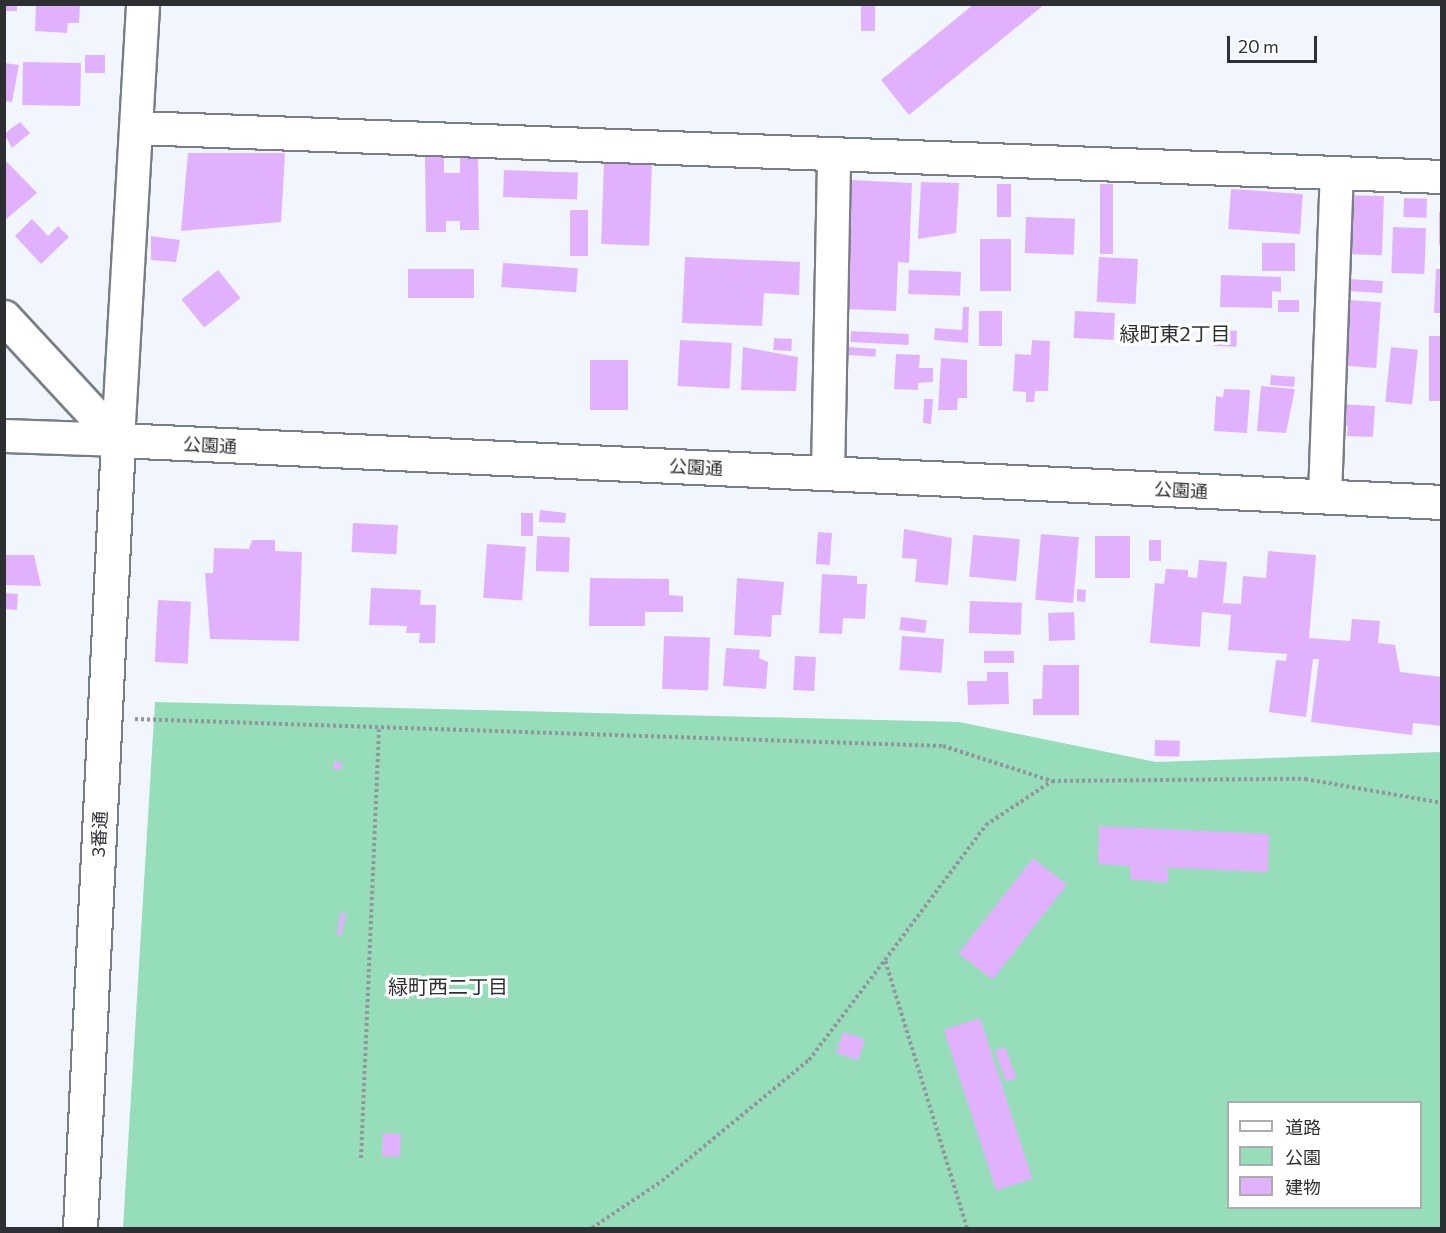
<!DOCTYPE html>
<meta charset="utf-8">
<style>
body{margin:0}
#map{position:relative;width:1446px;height:1233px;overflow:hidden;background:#f1f6fe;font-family:Commissioner,"Noto Sans JP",sans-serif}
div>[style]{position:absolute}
.green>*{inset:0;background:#96ddba}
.building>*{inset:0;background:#e2b1fe;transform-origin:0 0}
.path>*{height:4px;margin-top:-2px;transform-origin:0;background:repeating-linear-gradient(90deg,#92969c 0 3px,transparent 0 6px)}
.roads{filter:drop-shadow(2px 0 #787d86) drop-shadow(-2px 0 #787d86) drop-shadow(0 2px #787d86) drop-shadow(0 -2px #787d86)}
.street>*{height:32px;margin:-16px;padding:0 16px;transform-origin:16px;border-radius:16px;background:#fff}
.secondary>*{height:33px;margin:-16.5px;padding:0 16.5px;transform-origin:16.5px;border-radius:16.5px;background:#fff}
span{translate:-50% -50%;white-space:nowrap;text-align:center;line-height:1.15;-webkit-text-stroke:6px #fff;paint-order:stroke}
.street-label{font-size:18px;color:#2d2f33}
.neighbourhood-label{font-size:20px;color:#2d2f33}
.frame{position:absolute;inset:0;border:6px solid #2d2f33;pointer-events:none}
.legend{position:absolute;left:1227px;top:1101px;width:195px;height:108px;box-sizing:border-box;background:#fff;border:2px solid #abacad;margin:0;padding:8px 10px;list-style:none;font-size:18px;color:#2d2f33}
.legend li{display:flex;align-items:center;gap:12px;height:30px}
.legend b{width:30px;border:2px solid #abacad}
.scale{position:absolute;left:1227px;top:36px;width:90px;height:27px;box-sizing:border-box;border:3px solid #2d2f33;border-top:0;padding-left:8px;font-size:18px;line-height:21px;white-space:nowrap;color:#2d2f33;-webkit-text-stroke:4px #fff;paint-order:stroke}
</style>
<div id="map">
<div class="green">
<div style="clip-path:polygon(evenodd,155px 702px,959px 722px,1156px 762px,1441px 752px,1441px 1228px,123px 1228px,155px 702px,1228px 1102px,1420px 1102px,1420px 1208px,1228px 1208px,1228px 1102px)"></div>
</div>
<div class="building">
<div style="left:4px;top:4px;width:13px;height:7px"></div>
<div style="clip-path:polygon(36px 4px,80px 4px,79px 23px,68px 23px,67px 33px,35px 31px)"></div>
<div style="left:861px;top:4px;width:14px;height:27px"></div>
<div style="clip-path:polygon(974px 4px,1045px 4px,909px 115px,881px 80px)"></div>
<div style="left:105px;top:55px;width:18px;height:20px;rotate:90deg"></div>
<div style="left:23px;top:62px;width:58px;height:43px;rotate:1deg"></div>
<div style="clip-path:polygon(5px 63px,19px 65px,12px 102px,5px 101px)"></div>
<div style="clip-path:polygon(20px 122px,30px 133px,12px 148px,4px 134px)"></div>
<div style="clip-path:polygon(188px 153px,285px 153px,281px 222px,181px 231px)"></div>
<div style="clip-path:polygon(460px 155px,478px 155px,479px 230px,460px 230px,460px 221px,446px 221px,446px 232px,426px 232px,425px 157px,444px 156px,444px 173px,460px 173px)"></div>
<div style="clip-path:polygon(7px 162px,37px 193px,4px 221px,4px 165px)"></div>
<div style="left:604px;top:162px;width:48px;height:82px;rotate:2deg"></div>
<div style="left:504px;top:170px;width:74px;height:27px;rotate:2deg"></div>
<div style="clip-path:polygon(851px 180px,912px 183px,909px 263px,898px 262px,896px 311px,846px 309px)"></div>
<div style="clip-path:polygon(921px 182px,959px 183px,956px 233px,918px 239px)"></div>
<div style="left:997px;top:184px;width:14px;height:33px"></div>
<div style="left:1100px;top:184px;width:13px;height:70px"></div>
<div style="left:1231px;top:189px;width:72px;height:40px;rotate:4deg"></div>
<div style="left:1348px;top:195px;width:36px;height:59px;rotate:2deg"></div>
<div style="left:1404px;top:198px;width:23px;height:19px;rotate:2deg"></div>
<div style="left:588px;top:210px;width:46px;height:18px;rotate:90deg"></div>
<div style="left:1439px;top:212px;width:3px;height:33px"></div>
<div style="left:1026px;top:217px;width:49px;height:36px;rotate:2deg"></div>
<div style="clip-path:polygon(32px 219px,48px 236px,58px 226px,69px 237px,41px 264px,15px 236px)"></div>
<div style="left:1393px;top:227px;width:33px;height:46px;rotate:2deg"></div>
<div style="clip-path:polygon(151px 236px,180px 240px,176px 262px,151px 260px)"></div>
<div style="left:980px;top:239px;width:31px;height:52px"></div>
<div style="left:1262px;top:243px;width:33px;height:28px"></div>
<div style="clip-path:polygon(685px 257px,800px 262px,799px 295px,764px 293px,762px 326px,682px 323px)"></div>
<div style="left:1099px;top:257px;width:39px;height:45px;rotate:3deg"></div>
<div style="left:503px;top:263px;width:75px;height:24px;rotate:4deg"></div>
<div style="left:408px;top:269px;width:66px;height:29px"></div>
<div style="clip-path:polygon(1436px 269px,1442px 269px,1442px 313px,1434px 313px)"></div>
<div style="left:218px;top:270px;width:36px;height:47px;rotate:51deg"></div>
<div style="left:909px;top:270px;width:52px;height:24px;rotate:2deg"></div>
<div style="clip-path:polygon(1221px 275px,1281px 277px,1281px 292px,1272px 291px,1272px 308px,1220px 307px)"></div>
<div style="left:1351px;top:279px;width:32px;height:12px;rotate:4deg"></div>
<div style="left:1278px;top:300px;width:21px;height:12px"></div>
<div style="left:1349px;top:300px;width:32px;height:66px;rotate:4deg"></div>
<div style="clip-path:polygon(963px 307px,969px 307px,968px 343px,934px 340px,935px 328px,962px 330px)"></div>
<div style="left:979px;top:311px;width:23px;height:35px"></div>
<div style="left:1075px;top:311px;width:40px;height:27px;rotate:3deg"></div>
<div style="left:1214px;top:330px;width:23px;height:16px;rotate:2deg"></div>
<div style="left:851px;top:331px;width:58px;height:11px;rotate:3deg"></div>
<div style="left:1429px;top:336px;width:13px;height:65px"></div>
<div style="left:774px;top:338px;width:18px;height:12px;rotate:3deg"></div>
<div style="left:680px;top:340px;width:52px;height:46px;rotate:3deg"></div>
<div style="clip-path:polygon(1032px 340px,1050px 341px,1048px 391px,1035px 391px,1034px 402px,1026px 402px,1026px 392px,1013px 391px,1015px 354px,1031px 355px)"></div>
<div style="clip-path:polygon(743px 347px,798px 357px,796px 391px,741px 390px)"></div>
<div style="left:849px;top:347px;width:27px;height:8px;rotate:4deg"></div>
<div style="left:1391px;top:347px;width:27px;height:55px;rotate:6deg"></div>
<div style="clip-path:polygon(896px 354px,920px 355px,919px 368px,933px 368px,933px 382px,918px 383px,918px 390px,894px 389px)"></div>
<div style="clip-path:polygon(941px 358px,967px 360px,967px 398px,958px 398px,957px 410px,938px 410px)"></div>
<div style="left:590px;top:360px;width:38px;height:50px"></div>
<div style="left:1271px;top:375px;width:24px;height:10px;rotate:5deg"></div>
<div style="clip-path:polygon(1261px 386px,1295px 389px,1286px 433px,1257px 431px)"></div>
<div style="clip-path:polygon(1224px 389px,1250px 390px,1247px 433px,1214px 431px,1216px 396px,1223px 397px)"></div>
<div style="clip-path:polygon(924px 399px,933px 399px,931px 424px,923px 423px)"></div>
<div style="clip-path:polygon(1338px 404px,1375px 406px,1373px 437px,1347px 436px,1348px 426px,1337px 425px)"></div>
<div style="clip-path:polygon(540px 510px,566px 513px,565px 523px,539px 522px)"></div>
<div style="left:521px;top:513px;width:12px;height:23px"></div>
<div style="left:353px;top:523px;width:45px;height:29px;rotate:3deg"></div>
<div style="clip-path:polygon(904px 529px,952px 538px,948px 585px,915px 582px,917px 559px,902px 558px)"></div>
<div style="left:818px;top:532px;width:14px;height:32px;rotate:4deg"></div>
<div style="left:1041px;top:534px;width:38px;height:66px;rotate:5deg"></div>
<div style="left:973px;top:535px;width:47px;height:42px;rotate:5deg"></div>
<div style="left:537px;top:536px;width:33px;height:35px;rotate:2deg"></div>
<div style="left:1095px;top:536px;width:35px;height:42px"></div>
<div style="clip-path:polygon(252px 540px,275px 540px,275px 551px,302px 552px,299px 641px,210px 639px,205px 573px,213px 573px,214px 548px,249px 549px)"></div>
<div style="left:1149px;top:540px;width:12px;height:21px"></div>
<div style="left:487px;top:544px;width:39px;height:54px;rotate:4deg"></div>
<div style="clip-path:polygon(1268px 551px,1316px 555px,1309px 638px,1350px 641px,1352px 619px,1380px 621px,1378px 643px,1395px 645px,1400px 672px,1442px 677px,1442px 726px,1413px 723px,1412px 735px,1311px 722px,1319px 659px,1313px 659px,1306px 717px,1269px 712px,1276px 660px,1286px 661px,1287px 654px,1228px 650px,1231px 615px,1202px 612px,1200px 647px,1150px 643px,1155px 583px,1164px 584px,1166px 569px,1188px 570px,1188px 577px,1197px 578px,1199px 560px,1227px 562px,1223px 603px,1241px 604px,1243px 576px,1266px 578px)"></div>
<div style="clip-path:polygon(4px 555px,34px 555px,41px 586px,4px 585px)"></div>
<div style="clip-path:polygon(822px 574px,857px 576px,857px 584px,867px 584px,865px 619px,843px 618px,842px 634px,819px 633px)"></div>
<div style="clip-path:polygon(590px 578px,669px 579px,669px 595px,683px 596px,683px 612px,645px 612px,645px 626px,589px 626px)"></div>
<div style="clip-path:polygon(737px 578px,784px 582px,781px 615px,772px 615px,771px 637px,734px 635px)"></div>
<div style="clip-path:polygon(371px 588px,421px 590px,420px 605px,436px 605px,435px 643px,419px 643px,420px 633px,406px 633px,407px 626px,369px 625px)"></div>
<div style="clip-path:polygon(1077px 589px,1086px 590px,1085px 602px,1077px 601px)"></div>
<div style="left:4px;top:593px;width:14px;height:16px;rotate:4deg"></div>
<div style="left:158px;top:600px;width:33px;height:62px;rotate:3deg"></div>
<div style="left:970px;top:601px;width:52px;height:32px;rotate:2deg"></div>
<div style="left:1074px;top:612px;width:28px;height:26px;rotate:88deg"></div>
<div style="left:901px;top:617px;width:26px;height:13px;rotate:7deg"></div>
<div style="left:664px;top:636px;width:46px;height:53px;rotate:2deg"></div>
<div style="left:902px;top:636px;width:42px;height:34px;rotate:4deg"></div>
<div style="clip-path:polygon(726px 648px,760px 650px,759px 658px,768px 662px,766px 689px,723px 686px)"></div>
<div style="left:984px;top:651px;width:30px;height:12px"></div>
<div style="left:795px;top:656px;width:21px;height:34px;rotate:3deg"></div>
<div style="clip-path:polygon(1043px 665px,1079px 665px,1079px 715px,1033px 715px,1033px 699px,1042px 699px)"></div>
<div style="clip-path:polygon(987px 672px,1008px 672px,1009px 704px,968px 705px,967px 681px,987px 681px)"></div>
<div style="left:1155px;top:740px;width:25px;height:16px;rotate:2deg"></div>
<div style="left:334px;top:761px;width:8px;height:8px;rotate:7deg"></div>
<div style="clip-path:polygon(1099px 826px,1269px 834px,1268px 872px,1152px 867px,1168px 869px,1168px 883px,1130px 879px,1130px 866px,1098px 864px)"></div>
<div style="left:1033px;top:858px;width:43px;height:121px;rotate:38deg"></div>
<div style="left:341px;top:912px;width:5px;height:23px;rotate:11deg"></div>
<div style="left:980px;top:1018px;width:169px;height:38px;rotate:72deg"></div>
<div style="left:843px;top:1032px;width:23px;height:22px;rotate:18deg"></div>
<div style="left:1005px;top:1047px;width:33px;height:11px;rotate:70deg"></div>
<div style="left:383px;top:1133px;width:18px;height:23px;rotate:3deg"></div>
</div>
<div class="path">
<div style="left:135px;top:719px;width:808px;rotate:1.91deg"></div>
<div style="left:943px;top:746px;width:114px;rotate:17.8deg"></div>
<div style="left:361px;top:1158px;width:429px;rotate:-87.6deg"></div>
<div style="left:592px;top:1228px;width:84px;rotate:-33.9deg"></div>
<div style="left:662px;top:1181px;width:190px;rotate:-39.5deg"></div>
<div style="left:809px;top:1060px;width:126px;rotate:-52.8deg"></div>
<div style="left:967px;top:1228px;width:280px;rotate:-107deg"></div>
<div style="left:885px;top:960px;width:169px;rotate:-53.2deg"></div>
<div style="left:986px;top:825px;width:79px;rotate:-33.7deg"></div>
<div style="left:1052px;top:781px;width:253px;rotate:-0.5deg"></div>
<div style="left:1305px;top:779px;width:139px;rotate:9.9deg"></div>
</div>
<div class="roads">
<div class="street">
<div style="left:137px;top:128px;width:1306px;rotate:2.15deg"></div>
<div style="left:4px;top:436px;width:114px;rotate:2deg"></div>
<div style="left:118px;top:440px;width:437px;rotate:-86.7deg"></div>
<div style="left:828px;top:474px;width:320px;rotate:-88.9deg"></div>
<div style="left:1325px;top:496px;width:323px;rotate:-87.9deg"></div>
</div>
<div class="secondary">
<div style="left:4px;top:317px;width:168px;rotate:47.2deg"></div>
<div style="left:118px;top:440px;width:1325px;rotate:2.68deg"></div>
<div style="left:80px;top:1228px;width:789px;rotate:-87.24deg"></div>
</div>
</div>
<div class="street-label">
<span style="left:210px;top:445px;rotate:3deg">公園通</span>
<span style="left:696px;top:467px;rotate:3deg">公園通</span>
<span style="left:1181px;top:490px;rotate:3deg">公園通</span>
<span style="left:99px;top:834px;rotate:-87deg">3番通</span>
</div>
<div class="neighbourhood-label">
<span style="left:1175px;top:333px">緑町東2丁目</span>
<span style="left:448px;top:986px">緑町西二丁目</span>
</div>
<div class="frame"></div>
<ul class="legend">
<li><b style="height:8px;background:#fff"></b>道路</li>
<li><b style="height:16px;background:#96ddba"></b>公園</li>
<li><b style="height:16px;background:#e2b1fe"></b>建物</li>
</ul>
<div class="scale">20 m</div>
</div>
